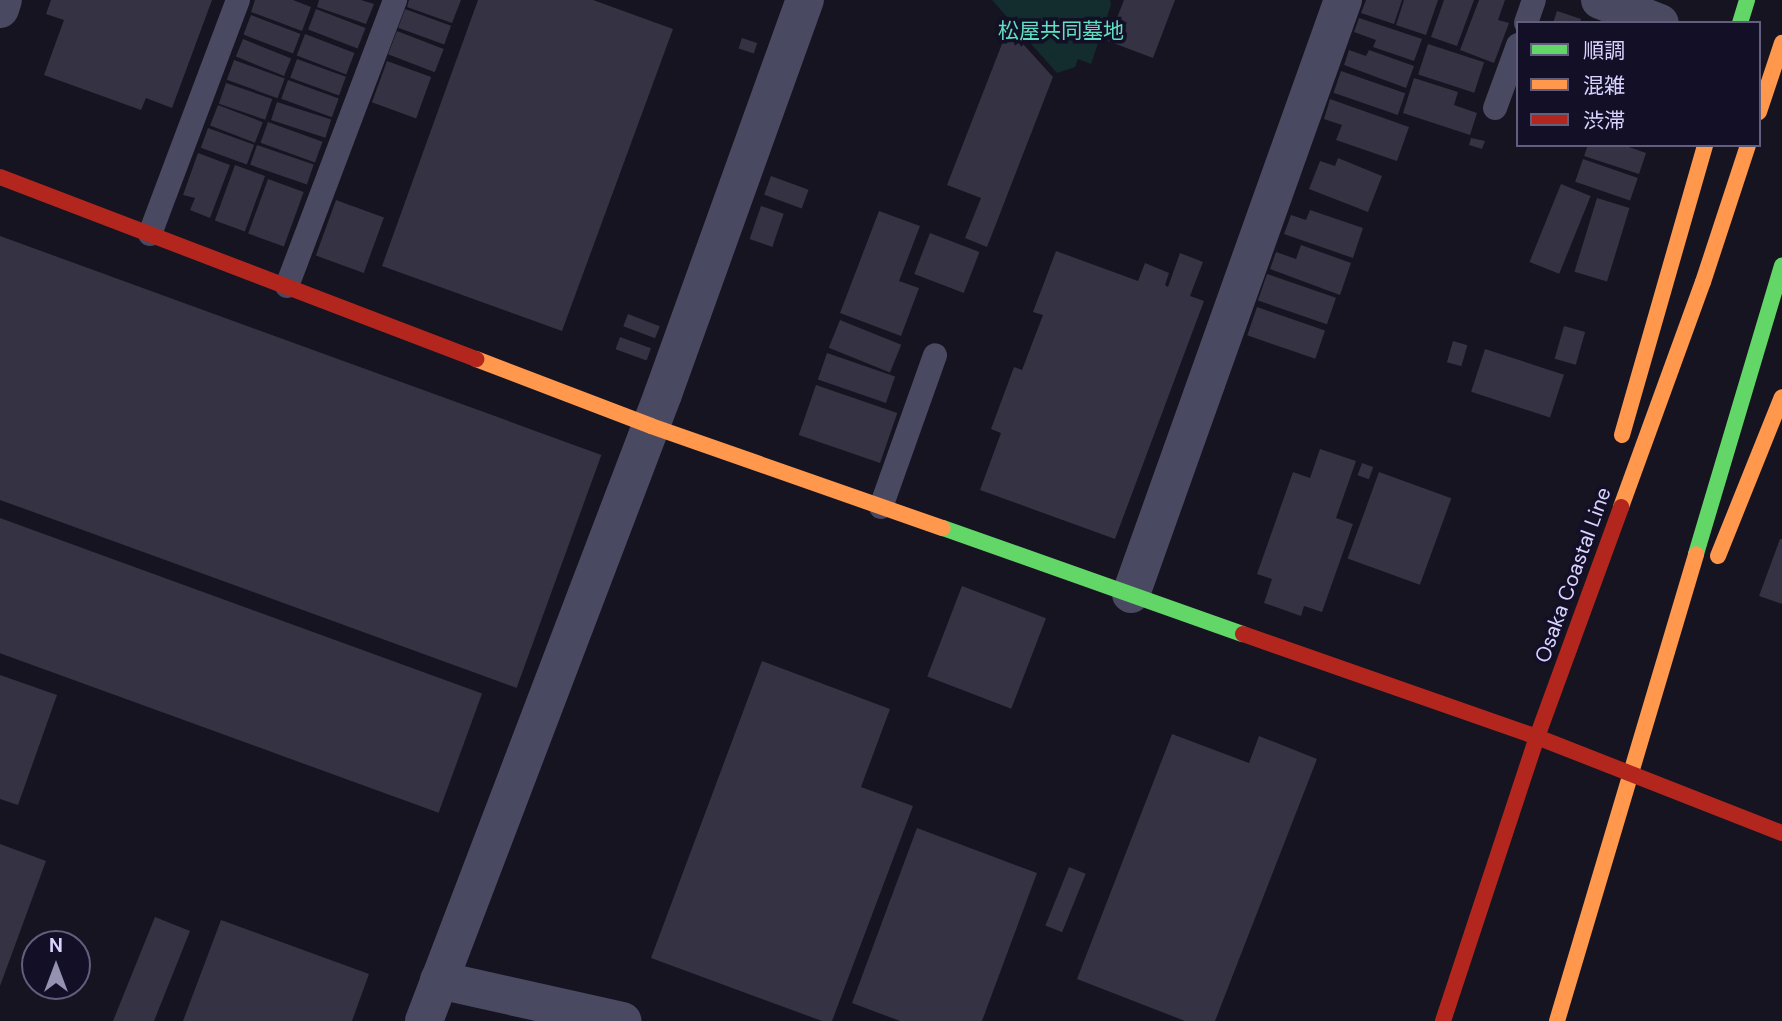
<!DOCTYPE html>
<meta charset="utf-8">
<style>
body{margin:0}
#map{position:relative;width:1782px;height:1021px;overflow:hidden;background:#161421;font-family:"DM Sans","Noto Sans JP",sans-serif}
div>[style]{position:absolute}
.green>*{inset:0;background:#132c2d}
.building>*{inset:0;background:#343243;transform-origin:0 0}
.lane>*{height:24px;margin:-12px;padding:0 12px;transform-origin:12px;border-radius:12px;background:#4a4962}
.street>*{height:38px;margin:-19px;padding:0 19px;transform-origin:19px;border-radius:19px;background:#4a4962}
.fast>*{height:16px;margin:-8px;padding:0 8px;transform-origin:8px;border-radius:8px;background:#63d668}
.slow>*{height:16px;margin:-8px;padding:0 8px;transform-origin:8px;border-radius:8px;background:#ff974d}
.jam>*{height:16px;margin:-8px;padding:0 8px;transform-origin:8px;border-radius:8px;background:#b3261e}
span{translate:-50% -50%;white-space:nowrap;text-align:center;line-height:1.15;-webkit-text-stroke:7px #130f26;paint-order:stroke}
.park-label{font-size:21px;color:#5fe0c0}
.street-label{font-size:21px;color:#d9d4ff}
.legend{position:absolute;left:1516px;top:21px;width:245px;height:126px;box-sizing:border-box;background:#130f26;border:2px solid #625e7d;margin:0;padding:9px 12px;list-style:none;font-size:21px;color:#d9d4ff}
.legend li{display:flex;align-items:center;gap:14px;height:35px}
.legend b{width:35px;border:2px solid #625e7d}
.north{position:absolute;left:21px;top:930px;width:70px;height:70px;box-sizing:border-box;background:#130f26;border:2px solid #625e7d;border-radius:50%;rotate:0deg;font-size:19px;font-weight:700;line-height:28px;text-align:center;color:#d9d4ff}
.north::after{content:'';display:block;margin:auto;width:24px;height:32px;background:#9591b1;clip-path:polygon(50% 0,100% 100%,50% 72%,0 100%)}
</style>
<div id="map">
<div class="green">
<div style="clip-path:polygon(992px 0,1110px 0,1111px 5px,1091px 64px,1078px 59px,1075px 67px,1057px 73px)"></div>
</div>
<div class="building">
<div style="clip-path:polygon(51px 0,212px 0,172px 108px,146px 98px,141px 110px,44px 75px,64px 20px,46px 14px)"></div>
<div style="clip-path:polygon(255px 0,293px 0,311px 7px,302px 31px,251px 12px)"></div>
<div style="clip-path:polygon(319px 0,361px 0,374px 4px,366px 24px,317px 7px)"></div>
<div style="clip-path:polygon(409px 0,461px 0,452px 23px,407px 7px)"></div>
<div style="clip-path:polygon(478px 0,593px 0,673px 29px,562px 331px,382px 266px)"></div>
<div style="clip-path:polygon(1124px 0,1175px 0,1153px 58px,1108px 41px)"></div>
<div style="clip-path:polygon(1366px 0,1402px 0,1394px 24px,1361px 13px)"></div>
<div style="clip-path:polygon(1404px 0,1438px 0,1426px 35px,1396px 25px)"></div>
<div style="clip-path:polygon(1444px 0,1474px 0,1457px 46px,1431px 37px)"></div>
<div style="clip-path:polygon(1479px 0,1505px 0,1498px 20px,1509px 23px,1494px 63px,1460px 50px)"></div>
<div style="left:316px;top:9px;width:53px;height:22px;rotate:21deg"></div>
<div style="left:405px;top:9px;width:49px;height:20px;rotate:20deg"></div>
<div style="clip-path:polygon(1557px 11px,1581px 19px,1580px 23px,1553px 23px)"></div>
<div style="left:251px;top:15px;width:53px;height:21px;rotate:21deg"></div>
<div style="clip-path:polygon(1359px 18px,1422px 39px,1414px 61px,1373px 47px,1376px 40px,1354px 32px)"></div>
<div style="left:397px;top:31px;width:50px;height:25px;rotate:21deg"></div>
<div style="clip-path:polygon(1007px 31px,1014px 34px,1053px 77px,987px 247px,965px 238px,981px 198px,947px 185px)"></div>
<div style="left:305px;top:34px;width:53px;height:23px;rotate:21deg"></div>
<div style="left:742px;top:38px;width:16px;height:11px;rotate:18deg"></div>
<div style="left:243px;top:39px;width:52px;height:19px;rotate:22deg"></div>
<div style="left:1428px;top:44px;width:59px;height:32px;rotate:18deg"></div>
<div style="clip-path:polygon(1349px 50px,1366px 56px,1369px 50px,1414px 66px,1406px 88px,1344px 65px)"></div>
<div style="left:297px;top:59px;width:52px;height:20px;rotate:20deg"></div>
<div style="left:234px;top:60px;width:54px;height:21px;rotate:20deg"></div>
<div style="left:387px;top:61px;width:47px;height:44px;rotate:20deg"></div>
<div style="left:1341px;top:71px;width:68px;height:23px;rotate:19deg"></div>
<div style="clip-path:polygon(1414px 78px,1458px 92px,1454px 105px,1477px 113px,1470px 135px,1403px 113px)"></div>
<div style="left:288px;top:80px;width:54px;height:20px;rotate:20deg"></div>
<div style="left:226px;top:83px;width:49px;height:22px;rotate:19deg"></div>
<div style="clip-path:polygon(1330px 99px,1409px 127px,1397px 161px,1336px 140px,1342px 125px,1324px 119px)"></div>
<div style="left:277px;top:102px;width:57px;height:19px;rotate:18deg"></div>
<div style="left:218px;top:105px;width:48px;height:22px;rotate:21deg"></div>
<div style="left:268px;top:122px;width:58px;height:22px;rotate:20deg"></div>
<div style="left:208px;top:128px;width:49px;height:21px;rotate:20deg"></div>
<div style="clip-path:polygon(1471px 138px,1485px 141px,1482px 149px,1469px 145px)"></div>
<div style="left:257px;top:145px;width:60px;height:21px;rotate:19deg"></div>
<div style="clip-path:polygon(1588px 145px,1623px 145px,1646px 153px,1639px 174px,1584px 156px)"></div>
<div style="clip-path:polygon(198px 153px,230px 165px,210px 218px,190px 210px,195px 198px,183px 195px)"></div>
<div style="clip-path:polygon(1338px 158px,1382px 176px,1368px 212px,1309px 189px,1320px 161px,1335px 166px)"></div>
<div style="left:1583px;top:159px;width:58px;height:24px;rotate:19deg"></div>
<div style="left:235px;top:165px;width:32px;height:59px;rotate:20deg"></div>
<div style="left:771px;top:176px;width:40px;height:20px;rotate:20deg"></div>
<div style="left:268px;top:179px;width:38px;height:58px;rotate:20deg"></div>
<div style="left:1561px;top:184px;width:32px;height:84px;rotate:22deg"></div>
<div style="left:1597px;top:198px;width:34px;height:77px;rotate:17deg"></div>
<div style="left:336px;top:200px;width:51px;height:59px;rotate:20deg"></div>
<div style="left:761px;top:206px;width:24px;height:35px;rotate:19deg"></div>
<div style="clip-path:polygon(1310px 210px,1363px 228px,1353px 258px,1284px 234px,1291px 215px,1306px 220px)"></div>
<div style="clip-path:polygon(879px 211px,920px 226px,899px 281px,919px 288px,901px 336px,840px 313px)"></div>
<div style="left:930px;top:233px;width:53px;height:44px;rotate:21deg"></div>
<div style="left:0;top:236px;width:640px;height:248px;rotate:20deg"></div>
<div style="clip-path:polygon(1301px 245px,1351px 263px,1340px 295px,1270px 269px,1276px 252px,1296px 259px)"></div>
<div style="clip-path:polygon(1056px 251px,1138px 281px,1145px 263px,1169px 273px,1165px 285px,1168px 287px,1180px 253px,1203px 262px,1190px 296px,1204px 301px,1115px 539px,980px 490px,1001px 433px,991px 429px,1014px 367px,1022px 370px,1043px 315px,1033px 312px)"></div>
<div style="left:1267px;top:274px;width:73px;height:28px;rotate:19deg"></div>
<div style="left:1257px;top:307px;width:72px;height:30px;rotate:19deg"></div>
<div style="left:628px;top:314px;width:34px;height:13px;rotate:21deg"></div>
<div style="left:840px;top:320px;width:66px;height:30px;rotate:22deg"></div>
<div style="left:1564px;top:326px;width:22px;height:34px;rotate:16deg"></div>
<div style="left:620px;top:337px;width:33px;height:13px;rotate:20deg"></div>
<div style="left:1453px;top:341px;width:15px;height:22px;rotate:16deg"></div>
<div style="left:1485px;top:349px;width:83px;height:45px;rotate:18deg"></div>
<div style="left:827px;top:353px;width:72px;height:28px;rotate:19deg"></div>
<div style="left:816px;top:385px;width:86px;height:53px;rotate:19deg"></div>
<div style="clip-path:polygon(1320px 449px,1356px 461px,1336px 518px,1353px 524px,1322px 612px,1304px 606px,1301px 616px,1264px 603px,1272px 579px,1257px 574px,1293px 472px,1310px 478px)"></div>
<div style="left:1362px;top:463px;width:12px;height:13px;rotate:20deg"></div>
<div style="left:1379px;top:472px;width:77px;height:92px;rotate:20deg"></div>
<div style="left:0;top:518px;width:513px;height:127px;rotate:20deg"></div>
<div style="clip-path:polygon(1780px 539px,1782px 539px,1782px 604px,1759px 596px)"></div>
<div style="left:962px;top:586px;width:90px;height:97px;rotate:21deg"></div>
<div style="clip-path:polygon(762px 661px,890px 709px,861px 787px,913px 806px,832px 1021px,822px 1021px,651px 958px)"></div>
<div style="clip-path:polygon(0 675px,57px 695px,18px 805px,0 799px)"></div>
<div style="clip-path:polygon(1172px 734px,1249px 763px,1259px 736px,1317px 759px,1215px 1021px,1185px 1021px,1077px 979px)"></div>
<div style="clip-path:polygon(917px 828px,1037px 873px,982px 1021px,900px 1021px,852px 1003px)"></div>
<div style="clip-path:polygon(0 844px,46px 861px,0 986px)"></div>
<div style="left:1069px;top:867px;width:18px;height:63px;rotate:22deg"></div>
<div style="clip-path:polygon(155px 917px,190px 931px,154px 1021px,113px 1021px)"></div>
<div style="clip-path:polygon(221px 920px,369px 974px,352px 1021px,183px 1021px)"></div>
</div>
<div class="lane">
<div style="left:1526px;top:23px;width:24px;rotate:-71deg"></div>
<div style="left:1495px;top:108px;width:67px;rotate:-69.9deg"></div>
<div style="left:150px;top:234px;width:250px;rotate:-69.4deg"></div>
<div style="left:287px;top:286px;width:306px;rotate:-69.3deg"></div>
<div style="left:881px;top:507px;width:161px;rotate:-70.4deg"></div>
</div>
<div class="street">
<div style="left:1600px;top:0;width:64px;rotate:21deg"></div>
<div style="left:0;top:9px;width:9px;rotate:-72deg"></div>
<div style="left:1131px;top:594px;width:631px;rotate:-70.36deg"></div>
<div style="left:439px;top:980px;width:188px;rotate:12.6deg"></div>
<div style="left:424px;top:1021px;width:671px;rotate:-69.13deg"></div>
<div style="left:663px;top:394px;width:419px;rotate:-70.2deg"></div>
</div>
<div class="fast">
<div style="left:1740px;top:23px;width:24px;rotate:-73deg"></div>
<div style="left:943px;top:528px;width:318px;rotate:19.5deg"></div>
<div style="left:1696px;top:554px;width:301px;rotate:-73.4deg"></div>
</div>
<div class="slow">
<div style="left:1759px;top:112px;width:73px;rotate:-71.6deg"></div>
<div style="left:476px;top:359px;width:187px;rotate:20.9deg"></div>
<div style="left:651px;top:426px;width:309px;rotate:19.3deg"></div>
<div style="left:1622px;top:435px;width:302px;rotate:-74deg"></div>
<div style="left:1621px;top:507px;width:239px;rotate:-70deg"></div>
<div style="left:1703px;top:282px;width:144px;rotate:-71.8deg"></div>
<div style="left:1718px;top:556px;width:171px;rotate:-68.1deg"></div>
<div style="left:1557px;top:1021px;width:487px;rotate:-73.4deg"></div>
</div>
<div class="jam">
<div style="left:0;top:177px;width:510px;rotate:20.92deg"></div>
<div style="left:1243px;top:634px;width:312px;rotate:19.3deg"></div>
<div style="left:1537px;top:737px;width:263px;rotate:21.4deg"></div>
<div style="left:1443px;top:1021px;width:299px;rotate:-71.7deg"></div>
<div style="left:1537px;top:737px;width:245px;rotate:-69.9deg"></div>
</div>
<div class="park-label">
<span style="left:1061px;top:31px">松屋共同墓地</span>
</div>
<div class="street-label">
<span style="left:1573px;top:575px;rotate:-70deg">Osaka Coastal Line</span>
</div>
<ul class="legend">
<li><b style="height:9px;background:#63d668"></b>順調</li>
<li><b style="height:9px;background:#ff974d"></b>混雑</li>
<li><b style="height:9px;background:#b3261e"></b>渋滞</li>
</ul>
<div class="north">N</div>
</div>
